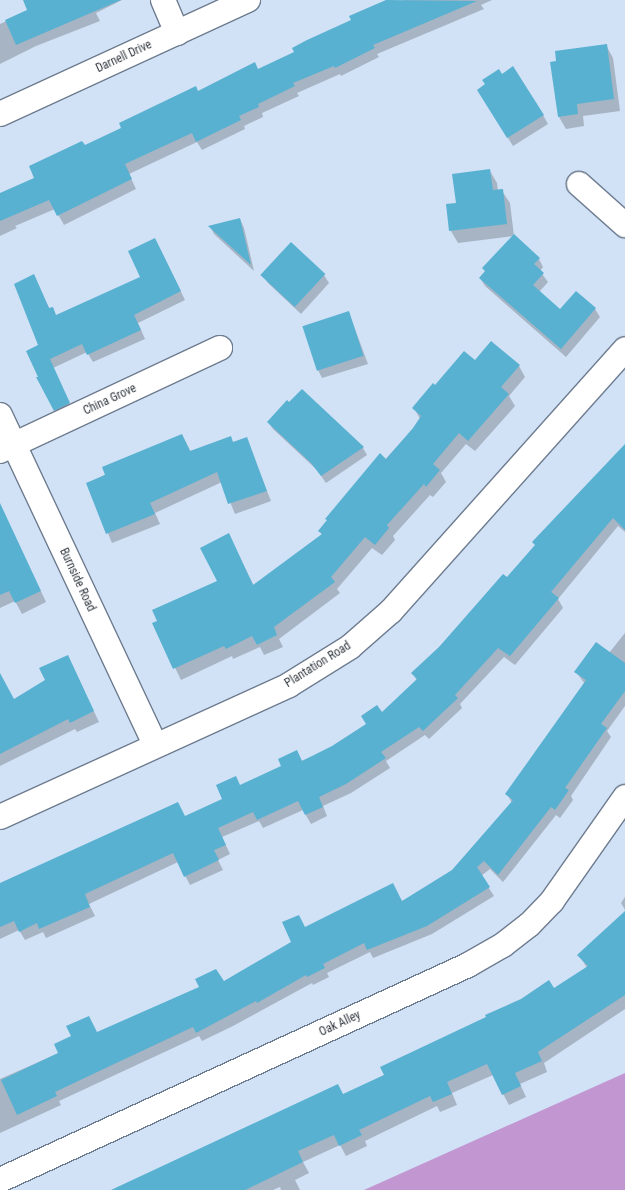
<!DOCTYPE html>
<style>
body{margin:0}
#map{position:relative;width:625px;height:1190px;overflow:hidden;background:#d1e1f6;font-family:"Roboto Condensed",sans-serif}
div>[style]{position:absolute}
.forest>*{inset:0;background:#c296d1}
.shadow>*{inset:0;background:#0003}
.building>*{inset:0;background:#58b1d0;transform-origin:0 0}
.roads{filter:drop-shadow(1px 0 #6e7c8f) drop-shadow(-1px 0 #6e7c8f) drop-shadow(0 1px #6e7c8f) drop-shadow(0 -1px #6e7c8f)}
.street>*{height:24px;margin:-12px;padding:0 12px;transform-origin:12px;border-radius:12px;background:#fff}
span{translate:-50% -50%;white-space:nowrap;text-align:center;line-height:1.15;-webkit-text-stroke:5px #fff;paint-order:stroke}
.street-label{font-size:12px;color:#333941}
</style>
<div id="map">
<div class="forest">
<div style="clip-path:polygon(625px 1073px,625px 1190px,364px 1190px)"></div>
</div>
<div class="shadow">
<div style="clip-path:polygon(34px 0,122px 0,96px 13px,100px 21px,36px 46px,0 64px,0 24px,29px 11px)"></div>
<div style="clip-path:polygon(389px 0,393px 0,395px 4px,404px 0,492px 0,481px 5px,484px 9px,377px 54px,379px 57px,341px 76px,340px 74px,297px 93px,299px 96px,262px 113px,263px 117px,244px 126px,245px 129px,202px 150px,197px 142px,129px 174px,136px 189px,64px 225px,55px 209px,15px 226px,17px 228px,0 236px,0 194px,36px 179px,84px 147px,198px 92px,258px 70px,296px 52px,353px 21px,351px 17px)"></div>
<div style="clip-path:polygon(606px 45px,613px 58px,620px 111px,583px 116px,584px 126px,566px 129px,559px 117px)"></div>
<div style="clip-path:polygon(483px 98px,543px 115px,548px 124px,513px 146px)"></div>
<div style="clip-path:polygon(490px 171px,497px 183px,498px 191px,502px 191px,510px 203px,514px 236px,539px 259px,543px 267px,540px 271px,548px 282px,539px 292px,561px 311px,595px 309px,600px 317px,566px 357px,485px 286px,480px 278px,513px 236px,458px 243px,451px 231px,457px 204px)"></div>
<div style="clip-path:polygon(240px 219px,244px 228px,254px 271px,214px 234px,210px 226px)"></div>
<div style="clip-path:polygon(291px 244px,324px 275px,329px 283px,301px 314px,268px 283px,263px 275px)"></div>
<div style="clip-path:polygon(159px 247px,185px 300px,138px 323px,145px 339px,93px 362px,87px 352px,53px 368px,73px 412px,60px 418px,38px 378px,40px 346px,34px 276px,50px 310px,56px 316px,142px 278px)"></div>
<div style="clip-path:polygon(349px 313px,368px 364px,322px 378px,318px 370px)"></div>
<div style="clip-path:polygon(491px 343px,519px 366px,525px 377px,509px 396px,515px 406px,475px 451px,466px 444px,441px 473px,446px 482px,433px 497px,430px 495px,393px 536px,395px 540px,382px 555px,372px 548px,337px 589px,340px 593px,279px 639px,283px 647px,264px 655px,260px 647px,233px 659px,232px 656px,181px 680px,154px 624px,218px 582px,234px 546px,254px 586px,322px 535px,320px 531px,414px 428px,420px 419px,414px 408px,435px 387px,475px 362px)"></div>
<div style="clip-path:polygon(268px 422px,363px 448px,367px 455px,326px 483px,317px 470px,273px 429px)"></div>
<div style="clip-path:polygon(182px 435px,191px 452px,246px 439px,271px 501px,235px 514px,222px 482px,155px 513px,160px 524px,112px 543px,87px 484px)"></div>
<div style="clip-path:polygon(625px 450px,625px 532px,618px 526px,558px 599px,563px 608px,515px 665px,504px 657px,460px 704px,462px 708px,429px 739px,425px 735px,386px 761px,390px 768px,351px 793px,323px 806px,327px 816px,311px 824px,303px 810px,263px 828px,259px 821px,222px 837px,230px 854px,218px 860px,223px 870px,190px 885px,178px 862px,89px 904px,95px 916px,46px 938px,43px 932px,25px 940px,19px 930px,0 939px,0 885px,186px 818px,224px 800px,240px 786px,333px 748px,382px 714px,417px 681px,413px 673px,508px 579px)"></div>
<div style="clip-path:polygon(0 533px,18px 543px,46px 602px,22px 614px,15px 601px,0 608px)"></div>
<div style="clip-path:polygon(625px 633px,625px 706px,607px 731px,611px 737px,571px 796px,573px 800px,560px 818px,556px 815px,503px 882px,490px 869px,481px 876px,494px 896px,432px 934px,373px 958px,370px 952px,327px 973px,329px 977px,313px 985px,312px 983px,233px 1026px,202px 1041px,199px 1036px,59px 1101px,61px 1105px,0 1133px,0 1079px,59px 1053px,73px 1037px,97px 1033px,223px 982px,293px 942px,305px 928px,402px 903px,453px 871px,512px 803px,507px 794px,585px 684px,576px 672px,609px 653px)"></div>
<div style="clip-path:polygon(73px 667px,99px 722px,77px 732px,75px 729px,0 766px,0 690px,14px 700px)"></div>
<div style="clip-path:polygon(625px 897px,625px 910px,621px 903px)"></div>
<div style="clip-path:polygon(625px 944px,625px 1009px,544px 1063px,547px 1072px,520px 1084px,526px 1097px,509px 1105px,493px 1075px,452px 1093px,457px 1105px,440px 1112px,437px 1106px,365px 1141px,367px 1146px,346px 1156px,340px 1145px,303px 1162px,309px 1173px,295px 1180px,300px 1190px,281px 1190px,280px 1187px,273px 1190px,115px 1190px,344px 1095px,554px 990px,587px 968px,579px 955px)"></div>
</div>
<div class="building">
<div style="clip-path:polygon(23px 0,121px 0,16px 45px,5px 20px,27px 10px)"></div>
<div style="clip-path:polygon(386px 0,477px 1px,373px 45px,375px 48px,335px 68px,334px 66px,293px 83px,295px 86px,258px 104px,259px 107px,239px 116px,241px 120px,196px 142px,192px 133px,125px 164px,132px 179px,57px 216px,49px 200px,0 221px,0 193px,34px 178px,29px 166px,82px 141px,85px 145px,121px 128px,119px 123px,196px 86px,198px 91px,255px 62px,258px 69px,294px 52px,292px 48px,307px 40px,351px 20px,349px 16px)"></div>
<div style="clip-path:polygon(607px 44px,614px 99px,577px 104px,578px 114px,558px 117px,550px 62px,556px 61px,555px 51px)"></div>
<div style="clip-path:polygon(513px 66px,544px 115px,507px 138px,477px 90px,485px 84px,482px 80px,499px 69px,502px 74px)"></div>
<div style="clip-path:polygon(490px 169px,493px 190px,503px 189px,507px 224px,449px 231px,446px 204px,456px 203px,452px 174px)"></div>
<div style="clip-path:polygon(240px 218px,251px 265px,208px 226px)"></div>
<div style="clip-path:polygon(514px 234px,540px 258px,534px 264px,544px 273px,533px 285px,560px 309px,576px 291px,596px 308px,561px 349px,479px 278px,485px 271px,482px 268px)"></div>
<div style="clip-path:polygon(155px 238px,181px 291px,134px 315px,141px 330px,87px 355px,82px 344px,50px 359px,70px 403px,54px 411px,36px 377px,38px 377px,26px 351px,38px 345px,14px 284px,34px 274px,49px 308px,53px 307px,56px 315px,140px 277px,128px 251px)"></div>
<div style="left:291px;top:242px;width:47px;height:45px;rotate:43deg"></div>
<div style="left:349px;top:311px;width:47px;height:49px;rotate:72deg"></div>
<div style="clip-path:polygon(491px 341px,520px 365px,501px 387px,509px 394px,468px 441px,459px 433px,433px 464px,440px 470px,426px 487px,424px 484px,387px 525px,389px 528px,375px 545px,365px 537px,331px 577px,335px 582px,274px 627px,277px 635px,257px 645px,252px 636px,226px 649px,224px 646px,173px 669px,152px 623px,157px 621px,152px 610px,217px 581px,200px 548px,229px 533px,253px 585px,322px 534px,318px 531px,327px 520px,325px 519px,380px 453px,386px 459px,413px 428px,421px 416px,412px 408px,433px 383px,435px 385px,464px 351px,475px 360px)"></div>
<div style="clip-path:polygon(302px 389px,364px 447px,321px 476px,311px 463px,267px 422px,287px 400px,289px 402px)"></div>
<div style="clip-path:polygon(182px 434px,190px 451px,231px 436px,233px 442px,247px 437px,267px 491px,228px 504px,217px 472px,150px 503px,155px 514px,106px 534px,86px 483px,105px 475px,102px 467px)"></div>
<div style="clip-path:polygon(625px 444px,625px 530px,613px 518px,551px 592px,559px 598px,510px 656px,498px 648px,455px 695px,458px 698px,423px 731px,419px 727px,381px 752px,386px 758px,346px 784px,319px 797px,323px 807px,305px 815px,298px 801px,257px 820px,253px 812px,218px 828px,226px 845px,214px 850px,219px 860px,184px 877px,173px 853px,85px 894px,90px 907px,39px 929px,37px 923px,19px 932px,14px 921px,0 927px,0 883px,178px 802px,185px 816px,222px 799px,216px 785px,236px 776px,240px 785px,281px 766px,278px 759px,297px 750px,302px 761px,332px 746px,366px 724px,361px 716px,377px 705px,382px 712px,417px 679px,411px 673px,439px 647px,503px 574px,507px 577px,535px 545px,532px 542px)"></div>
<div style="clip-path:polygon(0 503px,41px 591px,15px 603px,9px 591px,0 595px)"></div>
<div style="clip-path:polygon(596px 642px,625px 663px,625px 691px,601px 724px,607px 728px,565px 788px,569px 790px,555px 810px,551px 807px,498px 875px,484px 861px,477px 867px,490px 887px,427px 926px,367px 950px,364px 943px,323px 964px,325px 968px,307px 977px,306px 975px,257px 1003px,256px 1001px,196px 1033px,193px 1027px,112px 1065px,55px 1092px,57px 1096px,17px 1115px,1px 1080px,58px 1053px,54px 1044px,71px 1036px,66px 1026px,89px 1016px,97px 1032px,199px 987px,195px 979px,216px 969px,224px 981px,291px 942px,282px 922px,299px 915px,305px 927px,393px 883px,402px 901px,452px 870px,513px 800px,505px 794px,586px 680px,574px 672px)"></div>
<div style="clip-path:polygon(68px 655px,94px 711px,70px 723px,68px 719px,0 754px,0 673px,14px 699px,45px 680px,39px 668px)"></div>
<div style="clip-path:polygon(625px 911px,625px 995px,538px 1052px,542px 1061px,515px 1073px,521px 1086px,502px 1095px,487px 1064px,447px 1082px,452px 1094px,433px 1102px,430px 1096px,359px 1130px,362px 1135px,339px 1146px,334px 1135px,298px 1151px,303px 1162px,245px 1190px,111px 1190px,338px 1084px,343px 1094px,384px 1075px,380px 1067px,486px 1017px,485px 1015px,521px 999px,549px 980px,554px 988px,588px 966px,577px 955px)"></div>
</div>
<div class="roads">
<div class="street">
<div style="left:163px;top:0;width:36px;rotate:67deg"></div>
<div style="left:0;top:114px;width:273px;rotate:-24.7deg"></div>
<div style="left:579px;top:184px;width:62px;rotate:41.7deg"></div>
<div style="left:0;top:415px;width:365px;rotate:64.8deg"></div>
<div style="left:0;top:451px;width:243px;rotate:-25.1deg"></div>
<div style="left:0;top:817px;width:318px;rotate:-24.5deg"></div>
<div style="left:289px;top:685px;width:72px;rotate:-31.9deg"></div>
<div style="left:350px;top:647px;width:55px;rotate:-41.3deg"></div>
<div style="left:391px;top:611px;width:351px;rotate:-48.2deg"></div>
<div style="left:0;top:1180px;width:515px;rotate:-24.67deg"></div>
<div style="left:468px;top:965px;width:40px;rotate:-29.7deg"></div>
<div style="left:503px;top:945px;width:33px;rotate:-38deg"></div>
<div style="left:529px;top:925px;width:33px;rotate:-46deg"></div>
<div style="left:552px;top:901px;width:127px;rotate:-54.9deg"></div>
</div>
</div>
<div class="street-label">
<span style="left:124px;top:57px;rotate:-25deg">Darnell Drive</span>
<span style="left:110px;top:400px;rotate:-25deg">China Grove</span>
<span style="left:77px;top:580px;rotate:65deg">Burnside Road</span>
<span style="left:318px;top:665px;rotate:-32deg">Plantation Road</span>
<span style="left:340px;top:1024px;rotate:-25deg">Oak Alley</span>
</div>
</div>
